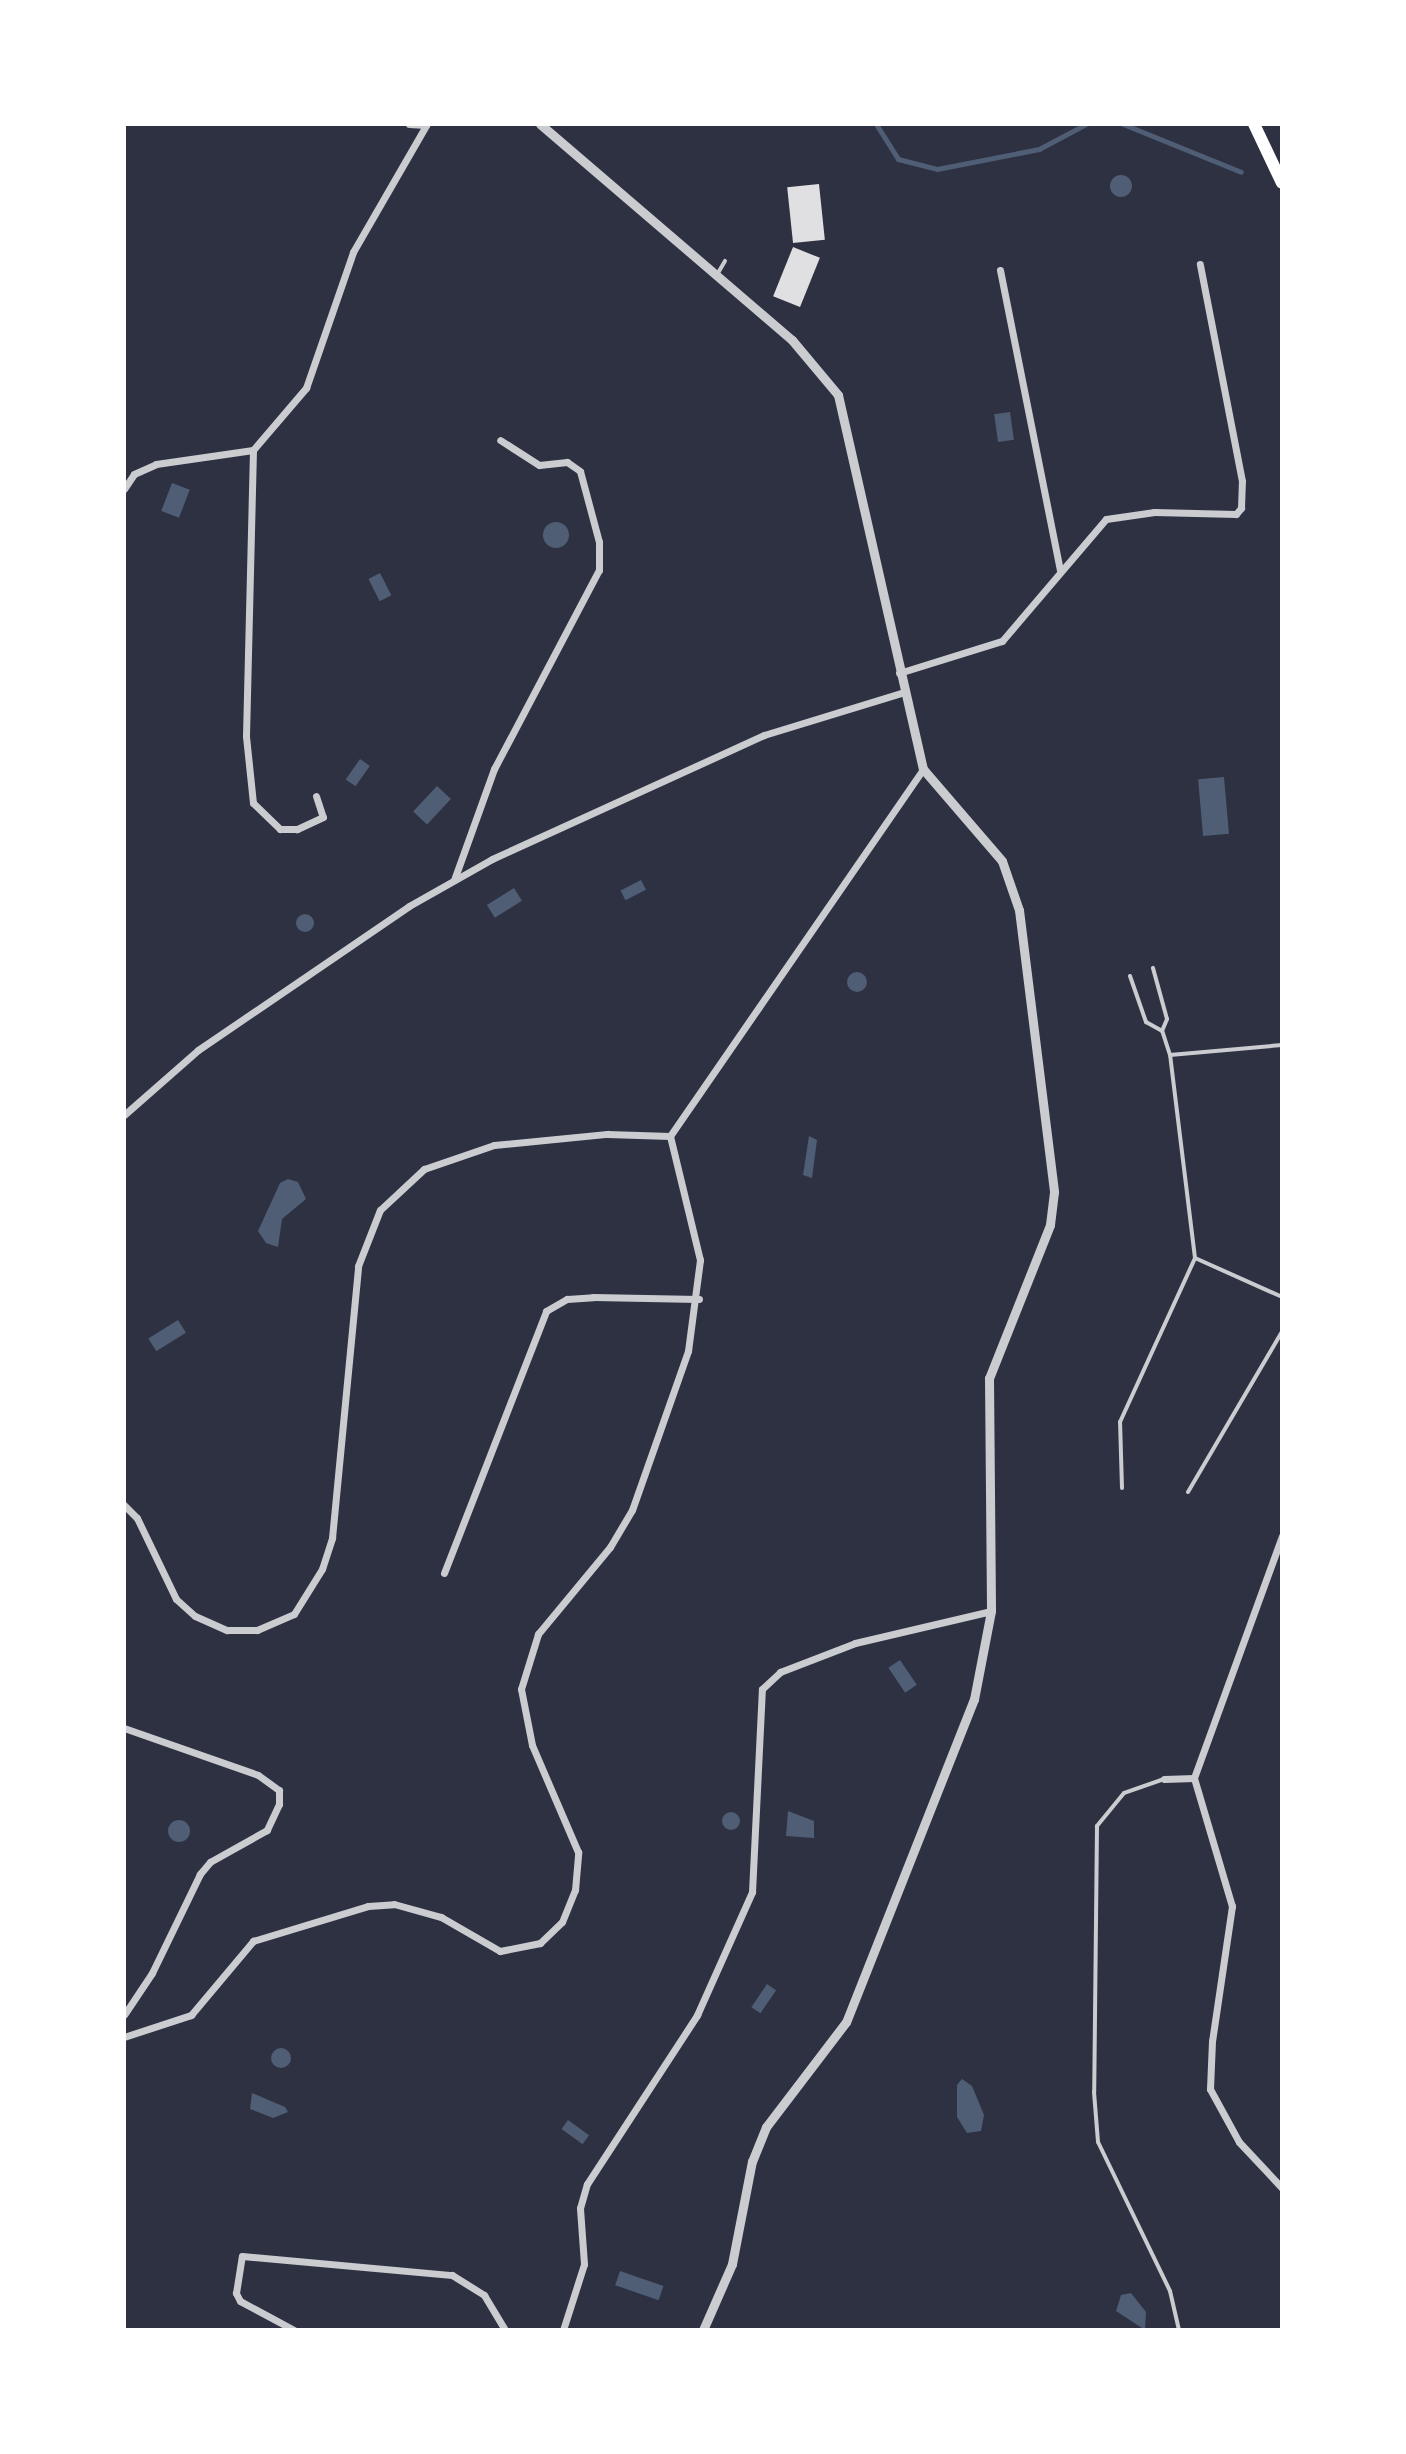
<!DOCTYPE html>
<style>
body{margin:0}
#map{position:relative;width:1406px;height:2454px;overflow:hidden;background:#2d3142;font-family:Literata,serif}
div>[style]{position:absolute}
.water>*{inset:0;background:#4f5d75;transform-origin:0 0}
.round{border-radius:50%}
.stream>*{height:5px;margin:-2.5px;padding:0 2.5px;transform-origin:2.5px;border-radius:2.5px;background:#4f5d75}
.building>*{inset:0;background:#e0e0e3;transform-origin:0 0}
.service>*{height:4px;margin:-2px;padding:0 2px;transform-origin:2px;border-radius:2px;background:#caccd0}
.minor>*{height:7px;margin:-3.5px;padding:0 3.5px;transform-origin:3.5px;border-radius:3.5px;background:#caccd0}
.tertiary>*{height:9px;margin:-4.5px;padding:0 4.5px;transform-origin:4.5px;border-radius:4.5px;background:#caccd0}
.trunk>*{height:12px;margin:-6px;padding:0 6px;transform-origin:6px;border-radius:6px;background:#fff}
span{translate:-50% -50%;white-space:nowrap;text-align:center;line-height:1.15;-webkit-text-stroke:7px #fff;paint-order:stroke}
.frame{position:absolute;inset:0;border:126px solid #fff;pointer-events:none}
</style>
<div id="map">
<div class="water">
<div class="round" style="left:1110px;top:175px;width:22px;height:22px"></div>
<div style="left:1010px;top:412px;width:28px;height:16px;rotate:82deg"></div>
<div style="left:172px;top:483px;width:19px;height:30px;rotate:21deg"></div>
<div class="round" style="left:543px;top:522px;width:26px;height:26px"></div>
<div style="left:380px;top:573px;width:25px;height:13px;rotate:63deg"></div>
<div style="left:360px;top:759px;width:12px;height:25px;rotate:35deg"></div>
<div style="left:1224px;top:777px;width:57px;height:26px;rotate:85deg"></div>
<div style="left:437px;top:786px;width:19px;height:35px;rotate:43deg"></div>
<div style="left:641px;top:880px;width:11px;height:23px;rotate:63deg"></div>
<div style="left:514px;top:888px;width:15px;height:32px;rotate:58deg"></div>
<div class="round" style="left:296px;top:914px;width:18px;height:18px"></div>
<div class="round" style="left:847px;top:972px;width:20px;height:20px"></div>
<div style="clip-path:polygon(809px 1136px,817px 1140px,812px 1178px,803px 1175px)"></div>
<div style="clip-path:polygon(288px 1179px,298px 1182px,306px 1199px,282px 1219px,278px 1247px,266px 1243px,258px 1231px,280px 1183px)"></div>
<div style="left:178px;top:1320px;width:15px;height:35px;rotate:58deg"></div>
<div style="left:900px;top:1660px;width:30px;height:14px;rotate:56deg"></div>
<div style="clip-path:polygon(788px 1811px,814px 1821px,814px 1838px,786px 1836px)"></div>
<div class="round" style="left:722px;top:1812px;width:18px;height:18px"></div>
<div class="round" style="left:168px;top:1820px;width:22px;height:22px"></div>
<div style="left:767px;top:1984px;width:11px;height:28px;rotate:34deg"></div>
<div class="round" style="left:271px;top:2048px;width:20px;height:20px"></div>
<div style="clip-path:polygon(962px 2079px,972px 2086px,984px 2115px,981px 2131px,967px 2133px,957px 2117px,957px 2085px)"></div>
<div style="clip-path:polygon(252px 2093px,285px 2107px,288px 2112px,273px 2118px,250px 2109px)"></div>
<div style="left:568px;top:2120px;width:26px;height:11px;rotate:36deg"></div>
<div style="left:620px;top:2271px;width:46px;height:15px;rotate:19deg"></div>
<div style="clip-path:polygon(1131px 2293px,1146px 2312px,1145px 2330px,1116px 2311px,1121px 2295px)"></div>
</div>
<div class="stream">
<div style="left:876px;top:124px;width:41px;rotate:57.8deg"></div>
<div style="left:898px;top:159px;width:40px;rotate:14.4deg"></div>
<div style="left:937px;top:169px;width:104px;rotate:-11.1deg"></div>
<div style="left:1039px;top:149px;width:53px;rotate:-28deg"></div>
<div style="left:1123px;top:124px;width:127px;rotate:22.1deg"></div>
</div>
<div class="building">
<div style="left:819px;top:184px;width:56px;height:32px;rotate:84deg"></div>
<div style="left:793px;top:247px;width:29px;height:53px;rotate:22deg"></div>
</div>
<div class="service">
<div style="left:718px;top:273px;width:14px;rotate:-60deg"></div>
<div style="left:1130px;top:976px;width:49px;rotate:70.8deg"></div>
<div style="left:1146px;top:1022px;width:18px;rotate:29deg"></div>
<div style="left:1170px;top:1055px;width:112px;rotate:-5.1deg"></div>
<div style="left:1195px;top:1258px;width:95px;rotate:24.1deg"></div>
<div style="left:1122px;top:1488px;width:66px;rotate:-91.7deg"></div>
<div style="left:1120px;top:1422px;width:180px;rotate:-65.4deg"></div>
<div style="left:1195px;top:1258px;width:205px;rotate:-97deg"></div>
<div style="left:1170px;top:1055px;width:25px;rotate:-108deg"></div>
<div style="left:1162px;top:1031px;width:13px;rotate:-67deg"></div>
<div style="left:1167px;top:1019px;width:53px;rotate:-105.4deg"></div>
<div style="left:1188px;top:1492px;width:186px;rotate:-59.6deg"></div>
<div style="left:1164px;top:1779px;width:42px;rotate:160.7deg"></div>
<div style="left:1124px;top:1793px;width:43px;rotate:129.3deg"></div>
<div style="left:1097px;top:1826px;width:266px;rotate:90.6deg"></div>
<div style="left:1094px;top:2092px;width:50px;rotate:85.4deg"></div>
<div style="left:1098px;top:2142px;width:165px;rotate:64.2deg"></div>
<div style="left:1170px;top:2291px;width:40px;rotate:77deg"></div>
</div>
<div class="minor">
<div style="left:409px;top:124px;width:17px;rotate:3deg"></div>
<div style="left:1000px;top:270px;width:306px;rotate:78.7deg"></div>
<div style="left:124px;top:489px;width:18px;rotate:-56deg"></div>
<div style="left:134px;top:474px;width:24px;rotate:-24deg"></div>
<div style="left:156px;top:464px;width:98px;rotate:-8.2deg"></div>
<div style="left:899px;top:673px;width:108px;rotate:-17.3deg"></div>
<div style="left:1002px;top:641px;width:160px;rotate:-49.6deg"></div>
<div style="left:1106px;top:519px;width:49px;rotate:-8.3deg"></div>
<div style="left:1154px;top:512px;width:82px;rotate:1.4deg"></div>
<div style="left:1236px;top:514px;width:8px;rotate:-50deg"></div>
<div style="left:1241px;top:508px;width:27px;rotate:-88deg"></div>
<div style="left:1242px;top:481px;width:221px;rotate:-101deg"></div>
<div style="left:316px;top:796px;width:22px;rotate:72deg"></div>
<div style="left:323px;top:817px;width:29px;rotate:155deg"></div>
<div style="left:297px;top:829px;width:17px;rotate:180deg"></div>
<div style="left:280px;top:829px;width:37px;rotate:-136deg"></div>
<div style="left:253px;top:803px;width:67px;rotate:-96deg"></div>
<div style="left:246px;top:736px;width:286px;rotate:-88.6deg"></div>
<div style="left:253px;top:450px;width:82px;rotate:-49.5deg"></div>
<div style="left:306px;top:388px;width:144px;rotate:-70.9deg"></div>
<div style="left:353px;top:252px;width:148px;rotate:-60deg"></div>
<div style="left:454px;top:880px;width:118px;rotate:-70.2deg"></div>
<div style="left:494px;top:769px;width:225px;rotate:-62.2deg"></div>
<div style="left:599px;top:570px;width:28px;rotate:-90deg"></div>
<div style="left:599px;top:542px;width:73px;rotate:-105deg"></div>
<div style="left:580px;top:471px;width:16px;rotate:-145deg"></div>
<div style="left:567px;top:462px;width:28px;rotate:174deg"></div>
<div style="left:539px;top:465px;width:46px;rotate:-147.3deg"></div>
<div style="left:124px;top:1115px;width:98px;rotate:-41.3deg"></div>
<div style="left:198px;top:1050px;width:255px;rotate:-34.3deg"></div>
<div style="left:409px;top:906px;width:95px;rotate:-29.5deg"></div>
<div style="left:492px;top:859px;width:299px;rotate:-24.5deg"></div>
<div style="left:764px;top:735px;width:143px;rotate:-17deg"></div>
<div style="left:124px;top:1505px;width:18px;rotate:45deg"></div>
<div style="left:137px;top:1518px;width:90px;rotate:64.3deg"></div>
<div style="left:176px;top:1599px;width:25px;rotate:42deg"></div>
<div style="left:195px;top:1616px;width:35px;rotate:24deg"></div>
<div style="left:227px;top:1630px;width:30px"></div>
<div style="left:257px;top:1630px;width:40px;rotate:-23.4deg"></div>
<div style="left:294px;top:1614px;width:53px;rotate:-58.1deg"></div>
<div style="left:322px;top:1569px;width:33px;rotate:-72deg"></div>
<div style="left:332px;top:1538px;width:273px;rotate:-84.5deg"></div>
<div style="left:358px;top:1266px;width:60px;rotate:-68.6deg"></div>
<div style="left:380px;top:1210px;width:60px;rotate:-43deg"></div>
<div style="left:424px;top:1169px;width:74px;rotate:-18.9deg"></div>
<div style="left:494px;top:1145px;width:114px;rotate:-5.6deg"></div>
<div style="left:607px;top:1134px;width:63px;rotate:1.8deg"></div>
<div style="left:1282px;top:1536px;width:258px;rotate:110deg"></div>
<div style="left:1194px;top:1778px;width:134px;rotate:73.5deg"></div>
<div style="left:1232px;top:1906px;width:136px;rotate:98.4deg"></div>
<div style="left:1212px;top:2041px;width:48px;rotate:92.4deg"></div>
<div style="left:1210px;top:2089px;width:60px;rotate:61.3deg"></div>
<div style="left:1239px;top:2142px;width:63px;rotate:46.9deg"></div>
<div style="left:444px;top:1573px;width:281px;rotate:-68.7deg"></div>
<div style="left:546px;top:1311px;width:24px;rotate:-30deg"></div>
<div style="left:567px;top:1299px;width:26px;rotate:-4deg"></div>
<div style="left:593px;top:1297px;width:106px;rotate:1.1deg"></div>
<div style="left:124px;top:1728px;width:142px;rotate:19.3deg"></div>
<div style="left:258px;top:1775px;width:26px;rotate:36deg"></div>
<div style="left:279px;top:1790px;width:14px;rotate:90deg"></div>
<div style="left:279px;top:1804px;width:29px;rotate:115deg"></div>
<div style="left:267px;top:1830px;width:65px;rotate:150.7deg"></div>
<div style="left:210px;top:1862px;width:16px;rotate:130deg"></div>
<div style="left:200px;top:1874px;width:110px;rotate:115.9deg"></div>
<div style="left:152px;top:1973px;width:50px;rotate:123.7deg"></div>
<div style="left:1164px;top:1779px;width:30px;rotate:-2deg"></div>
<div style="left:124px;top:2037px;width:71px;rotate:-18.2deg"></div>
<div style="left:191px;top:2015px;width:97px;rotate:-50deg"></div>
<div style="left:253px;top:1941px;width:120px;rotate:-16.9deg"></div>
<div style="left:368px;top:1906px;width:26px;rotate:-4deg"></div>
<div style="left:394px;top:1904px;width:49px;rotate:15.5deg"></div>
<div style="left:441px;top:1917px;width:68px;rotate:30deg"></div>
<div style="left:500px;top:1951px;width:41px;rotate:-11.3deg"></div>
<div style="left:540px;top:1943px;width:30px;rotate:-44deg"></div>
<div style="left:562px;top:1922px;width:35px;rotate:-68deg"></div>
<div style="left:575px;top:1890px;width:38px;rotate:-85deg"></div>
<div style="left:578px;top:1852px;width:116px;rotate:-113.3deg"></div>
<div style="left:532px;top:1745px;width:57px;rotate:-101.1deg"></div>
<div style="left:521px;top:1689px;width:58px;rotate:-72.8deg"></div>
<div style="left:538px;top:1634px;width:113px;rotate:-50.4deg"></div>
<div style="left:610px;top:1547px;width:43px;rotate:-59.3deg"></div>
<div style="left:632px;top:1510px;width:169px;rotate:-70.6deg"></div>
<div style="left:688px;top:1351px;width:92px;rotate:-82.5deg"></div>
<div style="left:700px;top:1260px;width:128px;rotate:-103.6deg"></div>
<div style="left:670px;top:1136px;width:446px;rotate:-55.4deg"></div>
<div style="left:294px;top:2330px;width:61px;rotate:-151.8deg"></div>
<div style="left:240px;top:2301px;width:9px;rotate:-117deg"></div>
<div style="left:236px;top:2293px;width:37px;rotate:-81deg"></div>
<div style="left:242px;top:2256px;width:211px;rotate:5.2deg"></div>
<div style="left:452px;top:2275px;width:38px;rotate:32deg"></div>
<div style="left:484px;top:2295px;width:41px;rotate:59deg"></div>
<div style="left:563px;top:2330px;width:69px;rotate:-72.3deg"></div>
<div style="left:584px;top:2264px;width:56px;rotate:-94.1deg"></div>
<div style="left:580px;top:2208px;width:25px;rotate:-74deg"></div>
<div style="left:587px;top:2184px;width:202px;rotate:-56.9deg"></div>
<div style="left:697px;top:2015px;width:135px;rotate:-65.9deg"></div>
<div style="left:752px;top:1892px;width:203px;rotate:-87.2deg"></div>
<div style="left:762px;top:1689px;width:25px;rotate:-43deg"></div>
<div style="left:780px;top:1672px;width:80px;rotate:-21.1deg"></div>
<div style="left:855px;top:1643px;width:140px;rotate:-13.2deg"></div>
</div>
<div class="tertiary">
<div style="left:540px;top:124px;width:332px;rotate:40.6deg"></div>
<div style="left:792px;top:340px;width:72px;rotate:50.1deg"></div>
<div style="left:838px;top:395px;width:384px;rotate:77.2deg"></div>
<div style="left:923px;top:769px;width:121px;rotate:49.3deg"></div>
<div style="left:1002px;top:861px;width:52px;rotate:70.9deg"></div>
<div style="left:1019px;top:910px;width:284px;rotate:82.9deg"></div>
<div style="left:1054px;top:1192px;width:33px;rotate:97deg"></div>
<div style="left:1050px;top:1225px;width:165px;rotate:111.7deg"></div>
<div style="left:989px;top:1378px;width:233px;rotate:89.5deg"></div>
<div style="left:991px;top:1611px;width:90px;rotate:100.9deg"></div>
<div style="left:974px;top:1699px;width:347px;rotate:111.6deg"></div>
<div style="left:846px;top:2022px;width:132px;rotate:127.3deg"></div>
<div style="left:766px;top:2127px;width:37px;rotate:112deg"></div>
<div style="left:752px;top:2161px;width:105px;rotate:101deg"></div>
<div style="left:732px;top:2264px;width:72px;rotate:113.7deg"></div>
</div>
<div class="trunk">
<div style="left:1254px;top:124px;width:65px;rotate:64.6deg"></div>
</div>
<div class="frame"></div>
</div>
